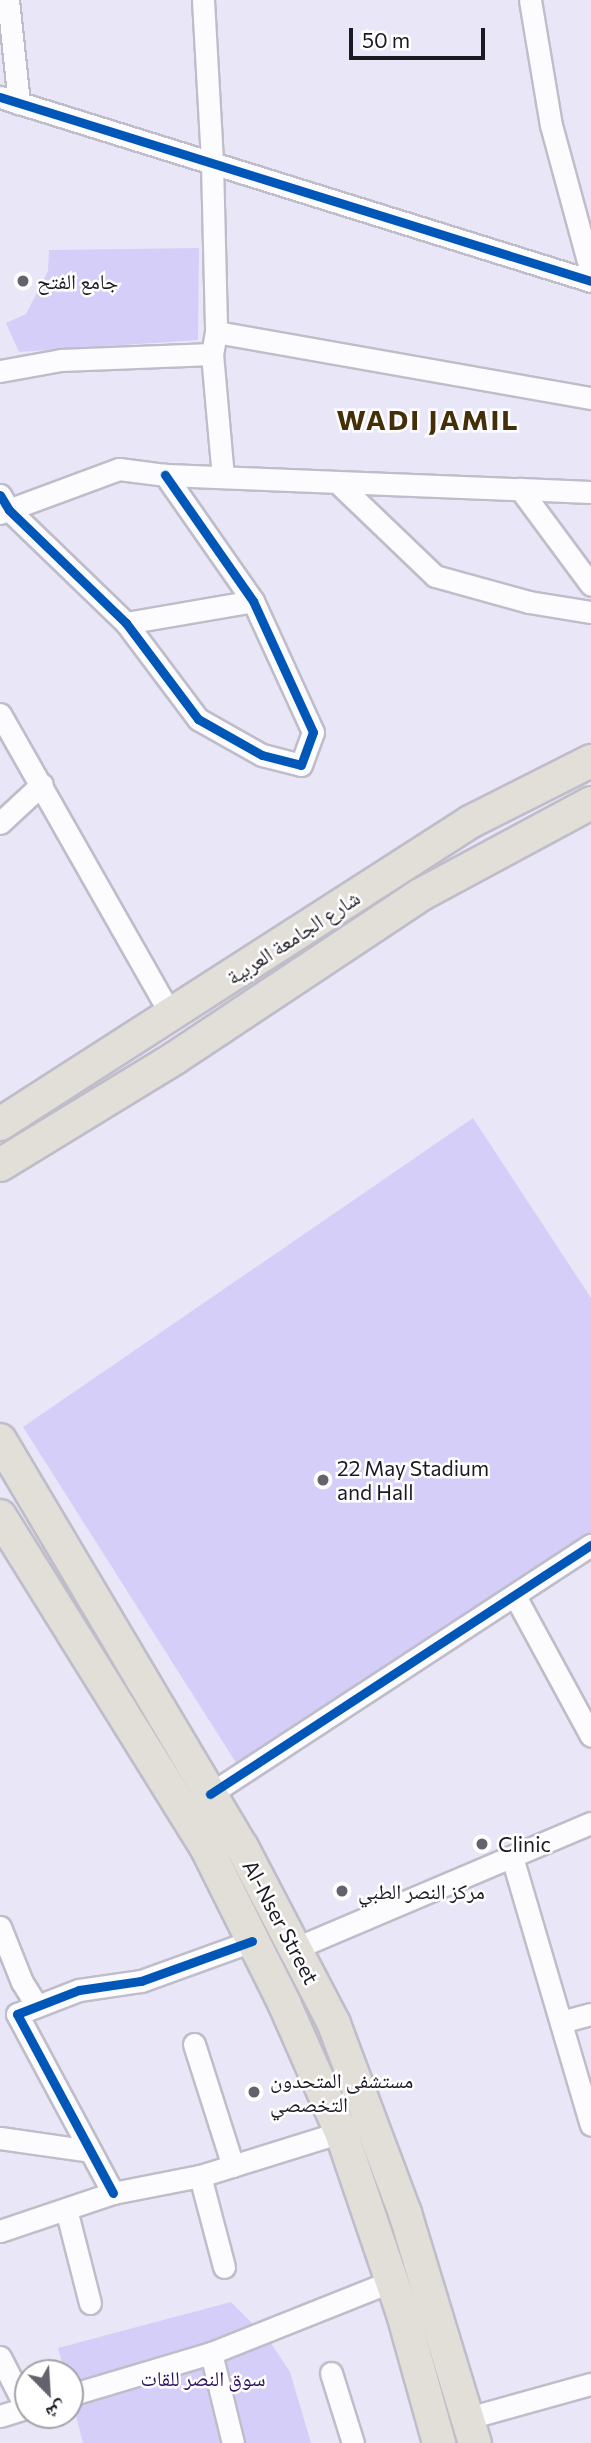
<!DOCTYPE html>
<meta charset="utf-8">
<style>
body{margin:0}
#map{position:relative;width:591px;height:2443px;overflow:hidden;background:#e9e7f7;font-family:Commissioner,"Noto Naskh Arabic",sans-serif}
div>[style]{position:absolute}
.green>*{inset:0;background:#d4cef9}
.roads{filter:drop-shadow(2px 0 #bfbdc9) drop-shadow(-2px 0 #bfbdc9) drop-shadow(0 2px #bfbdc9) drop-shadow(0 -2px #bfbdc9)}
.minor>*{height:21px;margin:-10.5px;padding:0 10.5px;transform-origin:10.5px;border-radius:10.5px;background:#fcfbfe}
.primary>*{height:32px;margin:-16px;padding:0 16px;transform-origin:16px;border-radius:16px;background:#e2ded8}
.cycleway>*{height:9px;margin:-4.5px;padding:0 4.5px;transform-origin:4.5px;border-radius:4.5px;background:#0057b8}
.dots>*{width:19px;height:19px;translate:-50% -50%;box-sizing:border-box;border:4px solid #fff;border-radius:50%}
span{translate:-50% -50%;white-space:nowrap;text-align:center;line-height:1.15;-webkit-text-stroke:5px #fff;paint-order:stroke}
.poi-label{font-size:21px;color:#1b1a23}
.left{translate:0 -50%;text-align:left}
.street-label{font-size:21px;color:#1b1a23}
.park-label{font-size:21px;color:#2d1263}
.district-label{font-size:28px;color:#442f09;font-weight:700;letter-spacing:2px}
.north{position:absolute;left:14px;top:2359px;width:70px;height:70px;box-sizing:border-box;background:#fff;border:2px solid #a4a3a7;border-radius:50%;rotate:156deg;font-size:19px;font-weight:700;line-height:28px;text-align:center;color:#1b1a23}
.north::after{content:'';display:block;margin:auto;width:24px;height:32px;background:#63626d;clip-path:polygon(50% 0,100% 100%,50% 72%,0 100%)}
.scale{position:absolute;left:349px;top:28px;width:136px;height:32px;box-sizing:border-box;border:4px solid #1b1a23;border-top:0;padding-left:9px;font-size:21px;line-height:24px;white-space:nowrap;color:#1b1a23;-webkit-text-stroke:5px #fff;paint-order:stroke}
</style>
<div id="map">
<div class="green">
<div style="clip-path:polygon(199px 248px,198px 340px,19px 352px,6px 323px,26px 314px,48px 271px,49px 250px)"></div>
<div style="clip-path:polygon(473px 1118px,591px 1298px,591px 1532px,240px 1769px,23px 1427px)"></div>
<div style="clip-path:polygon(231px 2302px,269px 2340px,290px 2372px,311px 2443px,83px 2443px,70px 2393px,70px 2373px,65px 2373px,58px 2348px)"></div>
</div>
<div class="roads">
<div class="minor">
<div style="left:8px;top:0;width:104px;rotate:83.9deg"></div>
<div style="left:203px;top:0;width:163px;rotate:86.8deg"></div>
<div style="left:212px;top:163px;width:169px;rotate:88.6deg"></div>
<div style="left:216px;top:332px;width:22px;rotate:100deg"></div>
<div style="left:212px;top:354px;width:123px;rotate:84.9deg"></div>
<div style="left:530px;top:0;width:127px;rotate:80.5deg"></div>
<div style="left:551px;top:125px;width:152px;rotate:74.8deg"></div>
<div style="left:0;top:97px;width:619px;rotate:17.29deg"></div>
<div style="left:216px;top:332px;width:381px;rotate:10deg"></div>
<div style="left:0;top:371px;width:62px;rotate:-10.2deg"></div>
<div style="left:61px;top:360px;width:151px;rotate:-2.3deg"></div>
<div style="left:338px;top:483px;width:134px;rotate:43.8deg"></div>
<div style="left:435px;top:576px;width:98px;rotate:15.5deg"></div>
<div style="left:529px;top:602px;width:63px;rotate:9.2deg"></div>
<div style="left:520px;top:489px;width:71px;rotate:2.4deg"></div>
<div style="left:0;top:495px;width:17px;rotate:59deg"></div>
<div style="left:9px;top:510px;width:163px;rotate:44deg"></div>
<div style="left:126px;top:623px;width:120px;rotate:53.1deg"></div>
<div style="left:198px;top:719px;width:73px;rotate:29.4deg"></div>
<div style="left:262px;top:755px;width:40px;rotate:14.4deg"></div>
<div style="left:301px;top:765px;width:35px;rotate:-70deg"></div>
<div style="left:313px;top:732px;width:144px;rotate:-114.6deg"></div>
<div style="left:253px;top:601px;width:154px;rotate:-124.9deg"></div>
<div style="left:0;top:513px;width:127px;rotate:-20.3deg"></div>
<div style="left:119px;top:469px;width:46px;rotate:7.4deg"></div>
<div style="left:165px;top:475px;width:355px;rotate:2.3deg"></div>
<div style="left:520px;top:489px;width:119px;rotate:53.5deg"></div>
<div style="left:126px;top:623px;width:129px;rotate:-9.8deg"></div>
<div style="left:0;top:714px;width:346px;rotate:60.4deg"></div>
<div style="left:0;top:823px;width:57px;rotate:-42.9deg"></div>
<div style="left:515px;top:1596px;width:159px;rotate:61.5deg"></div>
<div style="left:210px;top:1794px;width:455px;rotate:-33.2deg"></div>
<div style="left:512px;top:1857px;width:279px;rotate:73.6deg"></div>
<div style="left:0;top:1927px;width:59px;rotate:68.2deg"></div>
<div style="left:22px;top:1982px;width:28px;rotate:58deg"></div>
<div style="left:296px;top:1948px;width:320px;rotate:-23deg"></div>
<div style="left:561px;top:2022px;width:31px;rotate:-15deg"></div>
<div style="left:194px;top:2044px;width:128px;rotate:72.3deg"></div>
<div style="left:0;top:2138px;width:91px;rotate:8.2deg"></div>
<div style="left:200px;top:2176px;width:94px;rotate:75.2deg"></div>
<div style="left:113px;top:2193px;width:203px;rotate:-118.2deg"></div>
<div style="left:17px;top:2014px;width:66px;rotate:-21.2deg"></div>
<div style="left:79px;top:1990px;width:63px;rotate:-8.3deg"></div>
<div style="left:141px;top:1981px;width:118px;rotate:-19.8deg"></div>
<div style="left:66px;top:2209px;width:97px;rotate:75.7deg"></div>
<div style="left:0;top:2231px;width:119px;rotate:-18.6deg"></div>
<div style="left:113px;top:2193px;width:89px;rotate:-11.1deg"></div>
<div style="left:200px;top:2176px;width:148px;rotate:-17.3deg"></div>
<div style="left:211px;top:2353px;width:93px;rotate:76.3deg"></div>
<div style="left:0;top:2357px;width:57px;rotate:63deg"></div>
<div style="left:26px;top:2408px;width:27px;rotate:163deg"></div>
<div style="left:331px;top:2373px;width:73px;rotate:72.6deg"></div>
<div style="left:70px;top:2395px;width:147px;rotate:-16.6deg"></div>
<div style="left:211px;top:2353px;width:195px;rotate:-21.7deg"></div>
<div style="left:468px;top:2418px;width:128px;rotate:-15.5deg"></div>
</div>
<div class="primary">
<div style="left:0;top:1124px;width:559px;rotate:-32.72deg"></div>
<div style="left:470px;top:822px;width:136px;rotate:-26.8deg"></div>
<div style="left:0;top:1165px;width:205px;rotate:-31.4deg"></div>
<div style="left:175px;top:1058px;width:296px;rotate:-33.6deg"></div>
<div style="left:422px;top:894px;width:192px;rotate:-28.3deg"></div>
<div style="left:0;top:1440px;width:474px;rotate:59.3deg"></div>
<div style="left:242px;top:1847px;width:199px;rotate:62.5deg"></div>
<div style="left:334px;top:2024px;width:202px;rotate:69.4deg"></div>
<div style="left:405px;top:2213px;width:240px;rotate:73.1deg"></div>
<div style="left:0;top:1516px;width:390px;rotate:58.1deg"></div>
<div style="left:206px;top:1847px;width:174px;rotate:63.4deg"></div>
<div style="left:284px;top:2003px;width:141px;rotate:66.2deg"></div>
<div style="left:341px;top:2132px;width:192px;rotate:71.2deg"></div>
<div style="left:403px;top:2314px;width:134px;rotate:74.4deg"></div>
</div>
</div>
<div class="cycleway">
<div style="left:0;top:97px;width:619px;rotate:17.29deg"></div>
<div style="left:0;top:495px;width:17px;rotate:59deg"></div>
<div style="left:9px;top:510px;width:163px;rotate:44deg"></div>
<div style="left:126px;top:623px;width:120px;rotate:53.1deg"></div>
<div style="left:198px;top:719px;width:73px;rotate:29.4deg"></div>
<div style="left:262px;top:755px;width:40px;rotate:14.4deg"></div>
<div style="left:301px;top:765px;width:35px;rotate:-70deg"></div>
<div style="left:313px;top:732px;width:144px;rotate:-114.6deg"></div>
<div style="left:253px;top:601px;width:154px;rotate:-124.9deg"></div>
<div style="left:210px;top:1794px;width:455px;rotate:-33.2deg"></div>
<div style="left:113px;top:2193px;width:203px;rotate:-118.2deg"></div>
<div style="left:17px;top:2014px;width:66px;rotate:-21.2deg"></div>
<div style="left:79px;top:1990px;width:63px;rotate:-8.3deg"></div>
<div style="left:141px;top:1981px;width:118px;rotate:-19.8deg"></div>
</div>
<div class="dots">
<div style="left:23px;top:281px;background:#63626d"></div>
<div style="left:323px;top:1480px;background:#63626d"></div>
<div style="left:482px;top:1844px;background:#63626d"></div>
<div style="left:342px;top:1891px;background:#63626d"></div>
<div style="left:254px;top:2092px;background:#63626d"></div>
</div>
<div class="poi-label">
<span class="left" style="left:37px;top:281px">جامع الفتح</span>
<span class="left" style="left:337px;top:1480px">22 May Stadium<br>and Hall</span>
<span class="left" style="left:498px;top:1844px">Clinic</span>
<span class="left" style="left:358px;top:1891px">مركز النصر الطبي</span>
<span class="left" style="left:270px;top:2092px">مستشفى المتحدون<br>التخصصي</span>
</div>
<div class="street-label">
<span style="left:293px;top:937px;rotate:-33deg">شارع الجامعة العربية</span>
<span style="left:281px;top:1922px;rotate:62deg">Al-Nser Street</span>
</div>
<div class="park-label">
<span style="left:203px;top:2378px">سوق النصر للقات</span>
</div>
<div class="district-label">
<span style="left:428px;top:419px">WADI JAMIL</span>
</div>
<div class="north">ش</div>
<div class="scale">50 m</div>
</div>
